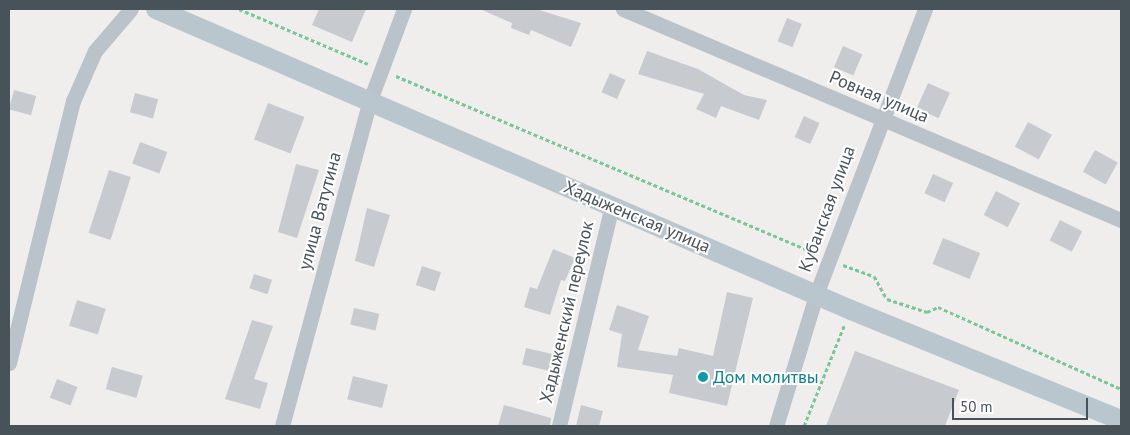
<!DOCTYPE html>
<meta charset="utf-8">
<style>
body{margin:0}
#map{position:relative;width:1130px;height:435px;overflow:hidden;background:#f0eded;font-family:"PT Sans",sans-serif}
div>[style]{position:absolute}
.building>*{inset:0;background:#c7cbd0;transform-origin:0 0}
.path>*{height:3px;margin-top:-1.5px;transform-origin:0;background:repeating-linear-gradient(90deg,#79c697 0 4px,transparent 0 6.5px)}
.minor>*{height:15px;margin:-7.5px;padding:0 7.5px;transform-origin:7.5px;border-radius:7.5px;background:#b9c3c9}
.secondary>*{height:20px;margin:-10px;padding:0 10px;transform-origin:10px;border-radius:10px;background:#bac6ce}
.dots>*{width:14px;height:14px;translate:-50% -50%;box-sizing:border-box;border:2px solid #fff;border-radius:50%}
span{translate:-50% -50%;white-space:nowrap;text-align:center;line-height:1.15;-webkit-text-stroke:4px #fff;paint-order:stroke}
.street-label{font-size:18px;color:#475259}
.culture-label{font-size:18px;color:#0d838f}
.left{translate:0 -50%;text-align:left}
.frame{position:absolute;inset:0;border:10px solid #475259;pointer-events:none}
.scale{position:absolute;left:952px;top:398px;width:136px;height:22px;box-sizing:border-box;border:2px solid #475259;border-top:0;padding-left:6px;font-size:15px;line-height:18px;white-space:nowrap;color:#475259;-webkit-text-stroke:4px #fff;paint-order:stroke}
</style>
<div id="map">
<div class="building">
<div style="clip-path:polygon(319px 9px,366px 9px,352px 42px,312px 25px)"></div>
<div style="clip-path:polygon(480px 9px,536px 9px,581px 23px,571px 47px,531px 30px,529px 35px,511px 28px,512px 23px)"></div>
<div style="left:787px;top:18px;width:16px;height:25px;rotate:22deg"></div>
<div style="left:843px;top:46px;width:21px;height:23px;rotate:23deg"></div>
<div style="clip-path:polygon(647px 51px,698px 69px,744px 95px,767px 100px,759px 120px,721px 106px,716px 118px,696px 109px,704px 94px,638px 74px)"></div>
<div style="left:610px;top:73px;width:17px;height:21px;rotate:24deg"></div>
<div style="left:928px;top:83px;width:24px;height:28px;rotate:24deg"></div>
<div style="left:14px;top:90px;width:23px;height:20px;rotate:15deg"></div>
<div style="left:135px;top:93px;width:24px;height:20px;rotate:15deg"></div>
<div style="left:268px;top:103px;width:39px;height:39px;rotate:21deg"></div>
<div style="left:804px;top:116px;width:17px;height:23px;rotate:24deg"></div>
<div style="left:1028px;top:122px;width:27px;height:28px;rotate:28deg"></div>
<div style="left:140px;top:142px;width:29px;height:23px;rotate:20deg"></div>
<div style="left:1095px;top:150px;width:26px;height:25px;rotate:29deg"></div>
<div style="clip-path:polygon(296px 164px,319px 170px,297px 238px,278px 232px)"></div>
<div style="left:109px;top:170px;width:23px;height:66px;rotate:18deg"></div>
<div style="left:933px;top:174px;width:22px;height:21px;rotate:24deg"></div>
<div style="left:996px;top:191px;width:27px;height:27px;rotate:27deg"></div>
<div style="clip-path:polygon(367px 208px,390px 215px,374px 267px,355px 261px)"></div>
<div style="left:1060px;top:220px;width:25px;height:23px;rotate:27deg"></div>
<div style="left:943px;top:238px;width:40px;height:28px;rotate:22deg"></div>
<div style="clip-path:polygon(553px 249px,575px 258px,565px 281px,561px 280px,550px 315px,524px 307px,530px 287px,537px 289px)"></div>
<div style="left:422px;top:266px;width:20px;height:20px;rotate:18deg"></div>
<div style="left:254px;top:274px;width:19px;height:15px;rotate:18deg"></div>
<div style="clip-path:polygon(727px 292px,753px 298px,727px 406px,669px 393px,673px 375px,617px 367px,622px 334px,609px 330px,617px 305px,649px 316px,638px 350px,677px 356px,679px 348px,713px 356px)"></div>
<div style="left:77px;top:300px;width:30px;height:27px;rotate:17deg"></div>
<div style="left:354px;top:308px;width:26px;height:17px;rotate:13deg"></div>
<div style="clip-path:polygon(252px 320px,273px 326px,254px 379px,268px 383px,260px 409px,225px 399px)"></div>
<div style="left:526px;top:348px;width:27px;height:17px;rotate:13deg"></div>
<div style="clip-path:polygon(855px 351px,959px 390px,945px 426px,826px 426px)"></div>
<div style="left:112px;top:367px;width:32px;height:23px;rotate:16deg"></div>
<div style="left:353px;top:376px;width:36px;height:24px;rotate:14deg"></div>
<div style="left:57px;top:379px;width:22px;height:20px;rotate:21deg"></div>
<div style="clip-path:polygon(504px 405px,551px 418px,550px 426px,498px 426px)"></div>
<div style="clip-path:polygon(581px 405px,603px 411px,599px 426px,576px 426px)"></div>
</div>
<div class="path">
<div style="left:239px;top:9px;width:140px;rotate:23.1deg"></div>
<div style="left:396px;top:76px;width:454px;rotate:22.9deg"></div>
<div style="left:843px;top:265px;width:33px;rotate:20deg"></div>
<div style="left:874px;top:276px;width:26px;rotate:61deg"></div>
<div style="left:887px;top:299px;width:42px;rotate:18deg"></div>
<div style="left:927px;top:312px;width:12px;rotate:-24deg"></div>
<div style="left:938px;top:307px;width:201px;rotate:24.1deg"></div>
<div style="left:804px;top:426px;width:108px;rotate:-68.2deg"></div>
</div>
<div class="minor">
<div style="left:623px;top:9px;width:541px;rotate:22.96deg"></div>
<div style="left:9px;top:363px;width:270px;rotate:-76.3deg"></div>
<div style="left:73px;top:101px;width:55px;rotate:-66.3deg"></div>
<div style="left:95px;top:51px;width:55px;rotate:-49.4deg"></div>
<div style="left:282px;top:426px;width:335px;rotate:-74.9deg"></div>
<div style="left:369px;top:103px;width:100px;rotate:-69.6deg"></div>
<div style="left:559px;top:426px;width:226px;rotate:-76.5deg"></div>
<div style="left:776px;top:426px;width:140px;rotate:-73deg"></div>
<div style="left:817px;top:292px;width:303px;rotate:-69.1deg"></div>
</div>
<div class="secondary">
<div style="left:156px;top:9px;width:757px;rotate:23.42deg"></div>
<div style="left:851px;top:310px;width:292px;rotate:22.2deg"></div>
</div>
<div class="dots">
<div style="left:703px;top:377px;background:#0f9aa8"></div>
</div>
<div class="street-label">
<span style="left:879px;top:97px;rotate:23deg">Ровная улица</span>
<span style="left:827px;top:209px;rotate:-70deg">Кубанская улица</span>
<span style="left:320px;top:211px;rotate:-75deg">улица Ватутина</span>
<span style="left:637px;top:217px;rotate:23deg">Хадыженская улица</span>
<span style="left:567px;top:312px;rotate:-77deg">Хадыженский переулок</span>
</div>
<div class="culture-label">
<span class="left" style="left:713px;top:377px">Дом молитвы</span>
</div>
<div class="frame"></div>
<div class="scale">50 m</div>
</div>
